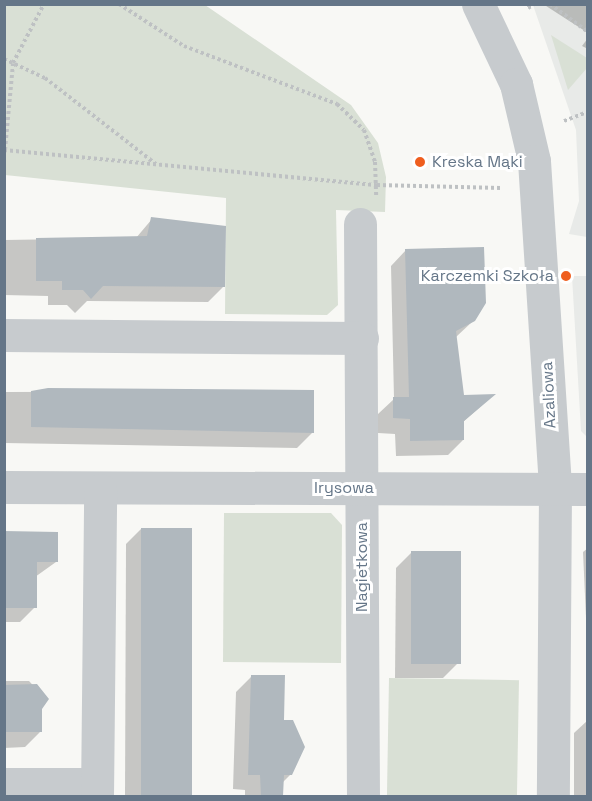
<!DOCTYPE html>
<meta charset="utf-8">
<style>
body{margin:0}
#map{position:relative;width:592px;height:801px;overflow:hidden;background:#f8f8f5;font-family:"Space Grotesk",sans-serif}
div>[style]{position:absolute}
.built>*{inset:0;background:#e8eae8}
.green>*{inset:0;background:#d9e0d5;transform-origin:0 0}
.shadow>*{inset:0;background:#0003}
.building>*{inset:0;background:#b0b8be;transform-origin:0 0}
.path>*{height:4px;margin-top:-2px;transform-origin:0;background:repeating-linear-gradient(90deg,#bec1c3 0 3px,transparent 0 6px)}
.minor>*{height:33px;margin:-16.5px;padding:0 16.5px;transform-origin:16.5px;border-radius:16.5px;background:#c7cbce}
.dots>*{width:16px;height:16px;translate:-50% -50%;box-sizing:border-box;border:3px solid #fff;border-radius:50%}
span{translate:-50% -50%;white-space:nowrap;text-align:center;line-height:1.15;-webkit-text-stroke:6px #fff;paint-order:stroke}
.poi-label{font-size:16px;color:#657688}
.left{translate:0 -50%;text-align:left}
.right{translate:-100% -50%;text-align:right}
.street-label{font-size:16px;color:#657688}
.frame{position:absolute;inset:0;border:6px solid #657688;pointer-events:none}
</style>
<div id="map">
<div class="built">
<div style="clip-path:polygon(533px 5px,587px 5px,587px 237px,569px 234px,579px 201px,576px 130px)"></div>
<div style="clip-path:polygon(572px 276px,587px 276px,587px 437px,581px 431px)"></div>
</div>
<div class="green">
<div style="clip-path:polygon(4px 5px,205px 5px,351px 105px,378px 143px,386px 177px,385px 212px,336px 210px,338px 305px,327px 315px,225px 314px,226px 198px,5px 175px)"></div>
<div style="clip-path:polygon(551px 35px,587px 58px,587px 68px,568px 90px)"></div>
<div style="clip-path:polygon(224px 513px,331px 513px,342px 525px,341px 663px,223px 662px)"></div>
<div style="left:389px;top:678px;width:130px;height:118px;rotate:1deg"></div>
</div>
<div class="shadow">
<div style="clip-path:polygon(543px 4px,588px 4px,588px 33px)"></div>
<div style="clip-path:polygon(588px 38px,588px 49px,582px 46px)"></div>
<div style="clip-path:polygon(152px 219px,223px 287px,208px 302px,87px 301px,75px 313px,67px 305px,48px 305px,48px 296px,4px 295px,4px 240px,136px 238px)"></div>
<div style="clip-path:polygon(406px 250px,473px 321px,456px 337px,462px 396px,492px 396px,462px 423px,463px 440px,448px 455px,396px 456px,395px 434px,378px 433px,378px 414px,394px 399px,391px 266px)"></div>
<div style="clip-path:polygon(313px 391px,312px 433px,297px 448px,4px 443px,4px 392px)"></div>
<div style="clip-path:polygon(141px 529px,191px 530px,191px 796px,125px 796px,126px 544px)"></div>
<div style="clip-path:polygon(4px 533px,56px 562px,35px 577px,35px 607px,20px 622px,4px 622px)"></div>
<div style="clip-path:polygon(588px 548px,588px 662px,583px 552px)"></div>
<div style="clip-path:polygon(412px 552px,458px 663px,443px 678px,395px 678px,396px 568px)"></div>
<div style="clip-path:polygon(251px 677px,283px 721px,291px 774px,282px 783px,282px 796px,245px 796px,245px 790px,233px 789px,236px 692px)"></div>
<div style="clip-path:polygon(4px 681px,29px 681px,47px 700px,40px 708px,40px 732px,25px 747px,4px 748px)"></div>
<div style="clip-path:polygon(588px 720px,588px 796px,574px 796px,574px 733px)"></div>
</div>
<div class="building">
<div style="clip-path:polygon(151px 217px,226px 226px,225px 287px,103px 286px,91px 299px,83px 290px,62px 290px,62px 281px,36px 281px,36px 238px,147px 236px)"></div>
<div style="clip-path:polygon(484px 247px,486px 303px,475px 321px,456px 331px,464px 395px,496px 394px,464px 421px,464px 440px,410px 441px,410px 419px,393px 418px,393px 397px,409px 397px,405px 249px)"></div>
<div style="clip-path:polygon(48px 388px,314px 390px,314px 433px,31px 427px,31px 391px)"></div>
<div style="left:141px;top:528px;width:51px;height:268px"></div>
<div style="clip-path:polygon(4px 531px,58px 532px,58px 562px,37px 562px,37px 608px,4px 608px)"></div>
<div style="left:411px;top:551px;width:50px;height:113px"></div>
<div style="clip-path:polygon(251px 675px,285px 675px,284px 720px,293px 720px,305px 747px,292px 775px,284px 775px,283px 796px,261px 796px,260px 775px,248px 775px)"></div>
<div style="clip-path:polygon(37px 684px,49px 699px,42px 709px,42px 732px,4px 732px,4px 685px)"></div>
</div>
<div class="path">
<div style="left:119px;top:4px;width:77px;rotate:32.9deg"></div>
<div style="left:184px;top:46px;width:164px;rotate:20.8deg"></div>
<div style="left:337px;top:104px;width:37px;rotate:44deg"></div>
<div style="left:364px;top:130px;width:34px;rotate:71deg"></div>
<div style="left:375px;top:162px;width:35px;rotate:88deg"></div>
<div style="left:550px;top:4px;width:47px;rotate:36.4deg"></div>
<div style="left:528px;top:8px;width:7px;rotate:-34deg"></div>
<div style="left:4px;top:59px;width:45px;rotate:24.9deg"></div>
<div style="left:45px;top:78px;width:140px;rotate:37.8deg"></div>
<div style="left:564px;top:121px;width:26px;rotate:-21deg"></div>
<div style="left:4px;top:150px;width:375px;rotate:5.4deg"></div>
<div style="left:377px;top:185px;width:124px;rotate:1.4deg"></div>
<div style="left:5px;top:150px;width:87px;rotate:-84.7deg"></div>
<div style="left:13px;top:63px;width:67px;rotate:-62.3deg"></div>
</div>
<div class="minor">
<div style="left:478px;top:4px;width:89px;rotate:64.6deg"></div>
<div style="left:516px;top:84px;width:79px;rotate:76.8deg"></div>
<div style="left:534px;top:161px;width:330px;rotate:86.3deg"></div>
<div style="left:555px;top:490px;width:306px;rotate:90.4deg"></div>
<div style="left:360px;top:224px;width:572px;rotate:89.7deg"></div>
<div style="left:4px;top:335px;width:358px;rotate:0.5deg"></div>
<div style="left:4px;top:487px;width:584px;rotate:0.2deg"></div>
<div style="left:4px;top:784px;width:93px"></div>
<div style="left:97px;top:796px;width:306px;rotate:-89.4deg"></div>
</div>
<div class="dots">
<div style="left:420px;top:162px;background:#ef5e1e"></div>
<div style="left:566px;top:276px;background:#ef5e1e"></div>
</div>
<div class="poi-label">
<span class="left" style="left:432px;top:162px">Kreska Mąki</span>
<span class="right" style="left:554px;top:276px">Karczemki Szkoła</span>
</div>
<div class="street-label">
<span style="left:549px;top:395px;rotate:-93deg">Azaliowa</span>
<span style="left:344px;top:488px">Irysowa</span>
<span style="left:362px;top:567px;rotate:-90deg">Nagietkowa</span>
</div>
<div class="frame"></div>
</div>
